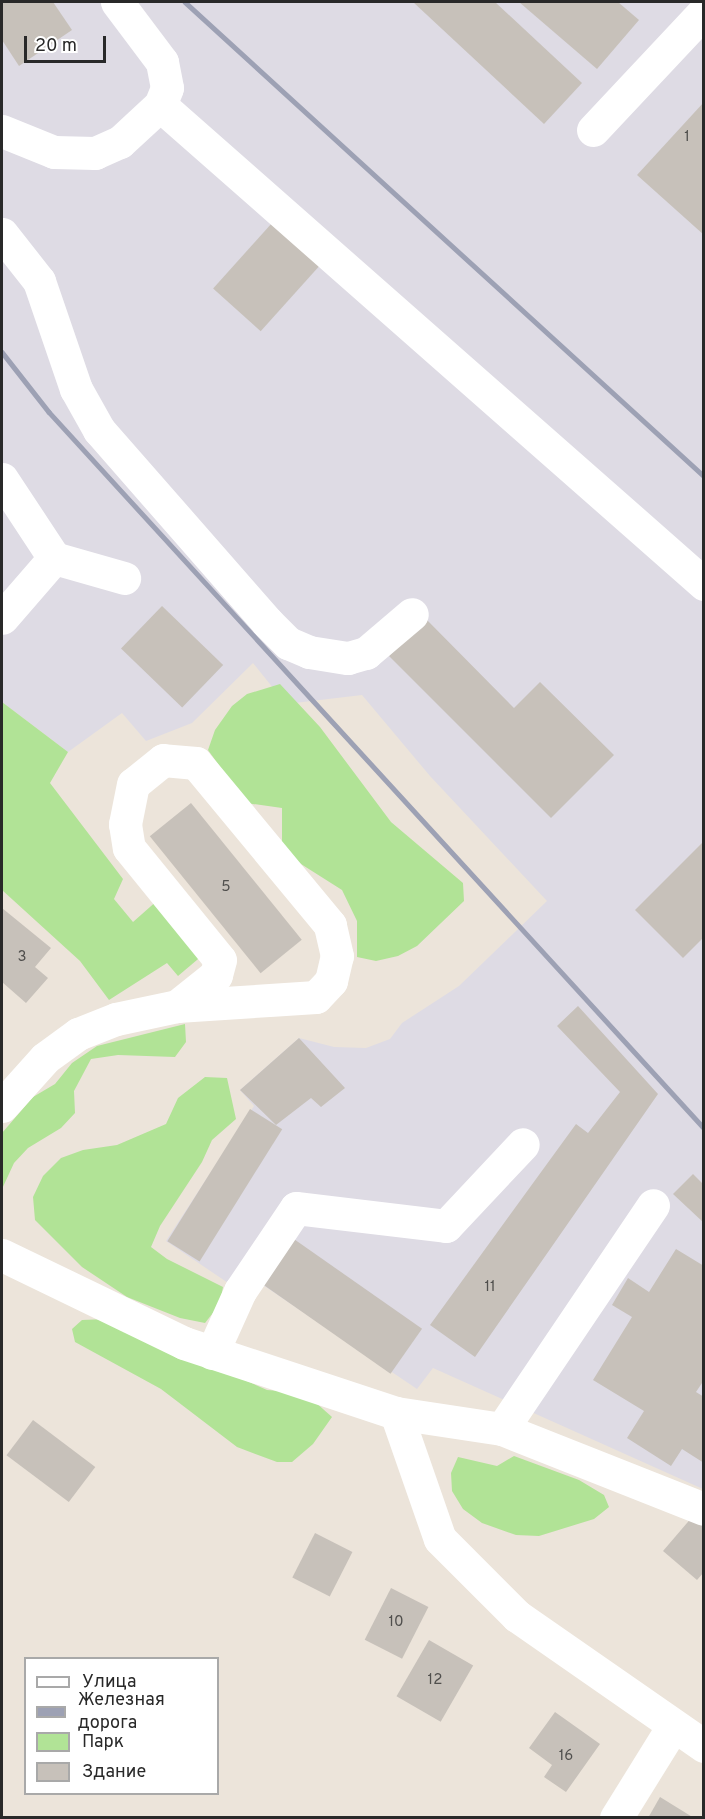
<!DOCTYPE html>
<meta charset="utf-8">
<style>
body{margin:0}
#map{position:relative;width:705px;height:1819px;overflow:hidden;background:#ece4da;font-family:Overpass,sans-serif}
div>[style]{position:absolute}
.industrial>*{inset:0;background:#dedbe4}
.green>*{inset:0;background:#b1e396}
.building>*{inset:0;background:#c7c1ba;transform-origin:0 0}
.minor>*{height:33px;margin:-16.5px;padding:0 16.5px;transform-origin:16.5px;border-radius:16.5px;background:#fff}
.rail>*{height:4.5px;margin:-2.25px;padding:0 2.25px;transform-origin:2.25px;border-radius:2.25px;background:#9da1b4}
span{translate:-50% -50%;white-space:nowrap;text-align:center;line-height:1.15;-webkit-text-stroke:6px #fff;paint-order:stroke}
.number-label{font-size:15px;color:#504f4d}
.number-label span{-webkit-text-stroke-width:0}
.frame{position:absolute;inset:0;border:3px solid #292929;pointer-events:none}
.legend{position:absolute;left:24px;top:1657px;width:195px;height:138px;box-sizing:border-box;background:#fff;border:2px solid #a9a9a9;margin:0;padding:8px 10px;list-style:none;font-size:18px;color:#292929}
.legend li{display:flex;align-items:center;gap:12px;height:30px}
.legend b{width:30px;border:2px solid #a9a9a9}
.scale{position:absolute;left:24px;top:36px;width:82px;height:27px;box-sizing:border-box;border:3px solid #292929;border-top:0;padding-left:8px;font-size:18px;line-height:21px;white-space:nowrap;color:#292929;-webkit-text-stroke:4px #fff;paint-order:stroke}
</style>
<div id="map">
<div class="industrial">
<div style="clip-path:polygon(2px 2px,703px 2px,703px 1489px,433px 1368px,417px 1389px,260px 1283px,240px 1291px,166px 1241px,254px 1106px,240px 1090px,299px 1038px,334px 1047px,366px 1048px,390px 1039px,402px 1023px,459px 986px,547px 901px,430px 776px,362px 695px,286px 704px,253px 663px,192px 723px,146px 741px,122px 713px,68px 752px,2px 702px)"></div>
</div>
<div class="green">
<div style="clip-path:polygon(280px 684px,320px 727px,391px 822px,463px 883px,464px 901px,417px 946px,398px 956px,376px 961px,357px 957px,357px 921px,342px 890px,282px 852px,282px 808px,246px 803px,208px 750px,215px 730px,232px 706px,247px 694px)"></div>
<div style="clip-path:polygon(2px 702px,68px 752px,50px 783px,123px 879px,114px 899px,133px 922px,159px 899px,204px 954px,178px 976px,167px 963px,109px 1000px,80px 961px,2px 890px)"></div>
<div style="clip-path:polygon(185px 1024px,186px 1042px,175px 1057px,118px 1055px,91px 1059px,74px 1091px,75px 1113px,61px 1128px,28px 1148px,14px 1163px,2px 1189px,2px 1133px,33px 1097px,55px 1084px,72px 1063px,97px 1046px)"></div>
<div style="clip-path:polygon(205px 1077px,227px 1078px,236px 1119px,212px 1140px,202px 1162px,160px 1226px,151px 1247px,167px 1259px,223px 1287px,220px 1304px,205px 1323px,180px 1318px,127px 1297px,82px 1267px,35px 1220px,33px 1197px,43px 1176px,61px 1158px,83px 1150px,117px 1145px,166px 1124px,178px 1098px)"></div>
<div style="clip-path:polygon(107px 1319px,267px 1390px,305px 1393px,332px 1417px,313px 1444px,292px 1462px,277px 1462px,237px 1447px,161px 1389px,75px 1342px,72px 1329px,82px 1320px)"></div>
<div style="clip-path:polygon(514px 1456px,579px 1480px,604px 1495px,609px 1507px,594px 1519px,539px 1536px,516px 1535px,482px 1523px,463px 1509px,452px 1491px,451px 1473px,458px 1457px,497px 1466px)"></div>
</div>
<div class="building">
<div style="clip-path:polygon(2px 2px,53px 2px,72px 30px,19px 66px,2px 40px)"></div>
<div style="clip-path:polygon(413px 2px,495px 2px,582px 83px,544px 124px)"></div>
<div style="clip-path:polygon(519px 2px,618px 2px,639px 20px,597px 69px)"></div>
<div style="clip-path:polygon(704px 102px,704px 235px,637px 175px)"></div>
<div style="left:272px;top:223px;width:64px;height:88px;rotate:42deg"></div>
<div style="left:162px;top:606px;width:85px;height:59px;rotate:44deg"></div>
<div style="clip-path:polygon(426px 619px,514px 708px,540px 682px,614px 755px,551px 818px,389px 656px)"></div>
<div style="left:191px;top:803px;width:176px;height:53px;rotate:51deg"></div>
<div style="clip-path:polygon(704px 841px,704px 937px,683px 958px,635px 910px)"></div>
<div style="clip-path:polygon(2px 908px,51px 948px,35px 967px,48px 978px,26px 1003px,2px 982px)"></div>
<div style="clip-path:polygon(578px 1006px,658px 1094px,475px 1357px,430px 1325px,576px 1124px,588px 1133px,620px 1092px,557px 1026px)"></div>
<div style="clip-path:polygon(299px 1038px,345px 1088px,321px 1107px,311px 1098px,276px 1125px,240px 1090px)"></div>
<div style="left:250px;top:1109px;width:38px;height:156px;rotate:32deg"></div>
<div style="clip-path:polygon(693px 1174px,704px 1185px,704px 1223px,673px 1194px)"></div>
<div style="left:291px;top:1237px;width:160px;height:55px;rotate:35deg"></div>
<div style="clip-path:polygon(676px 1249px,704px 1266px,704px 1380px,696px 1392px,704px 1397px,704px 1463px,682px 1449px,671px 1466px,627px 1438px,644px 1411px,593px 1380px,632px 1317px,612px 1305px,628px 1278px,649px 1292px)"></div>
<div style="left:33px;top:1420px;width:78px;height:44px;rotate:37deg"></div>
<div style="clip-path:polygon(693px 1516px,704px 1525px,704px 1572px,697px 1580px,663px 1551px)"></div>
<div style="left:315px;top:1533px;width:42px;height:50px;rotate:27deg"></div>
<div style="left:391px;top:1588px;width:42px;height:58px;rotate:27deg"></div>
<div style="left:429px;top:1640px;width:51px;height:65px;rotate:30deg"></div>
<div style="clip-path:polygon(555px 1712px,600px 1744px,566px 1792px,544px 1777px,552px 1765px,529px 1748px)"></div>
<div style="clip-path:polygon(660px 1797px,694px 1818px,648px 1818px)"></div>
</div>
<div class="minor">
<div style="left:117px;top:2px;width:75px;rotate:53.1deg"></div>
<div style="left:162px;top:62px;width:26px;rotate:79deg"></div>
<div style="left:167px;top:88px;width:18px;rotate:112deg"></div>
<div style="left:593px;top:130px;width:162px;rotate:-46.8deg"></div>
<div style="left:2px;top:131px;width:56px;rotate:22deg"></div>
<div style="left:54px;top:152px;width:41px;rotate:1.4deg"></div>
<div style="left:95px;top:153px;width:27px;rotate:-24deg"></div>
<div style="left:120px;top:142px;width:54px;rotate:-42.8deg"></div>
<div style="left:160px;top:105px;width:725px;rotate:41.36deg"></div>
<div style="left:2px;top:234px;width:60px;rotate:51.8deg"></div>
<div style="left:39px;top:281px;width:114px;rotate:71.1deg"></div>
<div style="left:76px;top:389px;width:47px;rotate:60.7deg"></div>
<div style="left:99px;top:430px;width:255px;rotate:48.8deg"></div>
<div style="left:267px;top:622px;width:30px;rotate:45deg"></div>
<div style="left:288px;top:643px;width:23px;rotate:23deg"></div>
<div style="left:309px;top:652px;width:39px;rotate:9deg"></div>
<div style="left:348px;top:658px;width:19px;rotate:-16deg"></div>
<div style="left:366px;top:653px;width:60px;rotate:-40.3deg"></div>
<div style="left:2px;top:479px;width:95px;rotate:56.6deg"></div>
<div style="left:54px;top:558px;width:79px;rotate:130.9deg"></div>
<div style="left:54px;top:558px;width:73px;rotate:15.9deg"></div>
<div style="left:2px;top:1106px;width:64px;rotate:-48.1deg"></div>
<div style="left:45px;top:1058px;width:41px;rotate:-36deg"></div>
<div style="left:78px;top:1034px;width:41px;rotate:-21.5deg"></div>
<div style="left:116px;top:1019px;width:62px;rotate:-12deg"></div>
<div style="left:177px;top:1006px;width:139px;rotate:-3.7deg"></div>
<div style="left:316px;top:997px;width:22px;rotate:-47deg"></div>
<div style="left:331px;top:981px;width:26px;rotate:-77deg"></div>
<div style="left:337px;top:956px;width:32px;rotate:-103deg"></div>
<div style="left:330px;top:925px;width:210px;rotate:-129.6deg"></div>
<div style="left:196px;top:763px;width:33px;rotate:-175deg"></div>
<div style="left:163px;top:760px;width:38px;rotate:141deg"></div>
<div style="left:133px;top:784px;width:41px;rotate:101.3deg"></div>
<div style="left:125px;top:824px;width:24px;rotate:81deg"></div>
<div style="left:129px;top:848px;width:144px;rotate:50.9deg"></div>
<div style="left:220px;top:960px;width:16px;rotate:105deg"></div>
<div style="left:216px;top:975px;width:50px;rotate:141.5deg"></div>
<div style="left:2px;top:1255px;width:202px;rotate:25.8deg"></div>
<div style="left:184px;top:1343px;width:223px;rotate:18.3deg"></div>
<div style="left:396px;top:1413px;width:107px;rotate:8.6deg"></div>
<div style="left:502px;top:1429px;width:217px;rotate:21.6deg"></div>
<div style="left:212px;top:1353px;width:68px;rotate:-65.7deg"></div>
<div style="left:240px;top:1291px;width:100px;rotate:-56deg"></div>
<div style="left:296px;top:1208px;width:151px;rotate:6.8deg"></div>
<div style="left:446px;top:1226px;width:112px;rotate:-46.8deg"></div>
<div style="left:396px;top:1413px;width:133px;rotate:70.8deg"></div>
<div style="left:440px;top:1539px;width:109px;rotate:45deg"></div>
<div style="left:517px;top:1616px;width:228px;rotate:34.8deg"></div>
<div style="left:502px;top:1429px;width:270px;rotate:-56deg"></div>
<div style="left:616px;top:1818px;width:108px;rotate:-58.2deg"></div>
</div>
<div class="rail">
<div style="left:185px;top:2px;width:703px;rotate:42.41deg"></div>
<div style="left:2px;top:352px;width:76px;rotate:51.9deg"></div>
<div style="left:49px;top:412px;width:970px;rotate:47.55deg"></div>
</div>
<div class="number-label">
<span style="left:687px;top:138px">1</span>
<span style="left:226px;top:888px">5</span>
<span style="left:22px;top:958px">3</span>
<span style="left:490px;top:1288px">11</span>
<span style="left:396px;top:1623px">10</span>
<span style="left:435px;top:1681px">12</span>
<span style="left:566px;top:1757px">16</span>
</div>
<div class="frame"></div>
<ul class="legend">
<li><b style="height:8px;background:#fff"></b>Улица</li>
<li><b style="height:8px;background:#9da1b4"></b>Железная дорога</li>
<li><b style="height:16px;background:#b1e396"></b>Парк</li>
<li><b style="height:16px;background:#c7c1ba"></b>Здание</li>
</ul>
<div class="scale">20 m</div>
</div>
